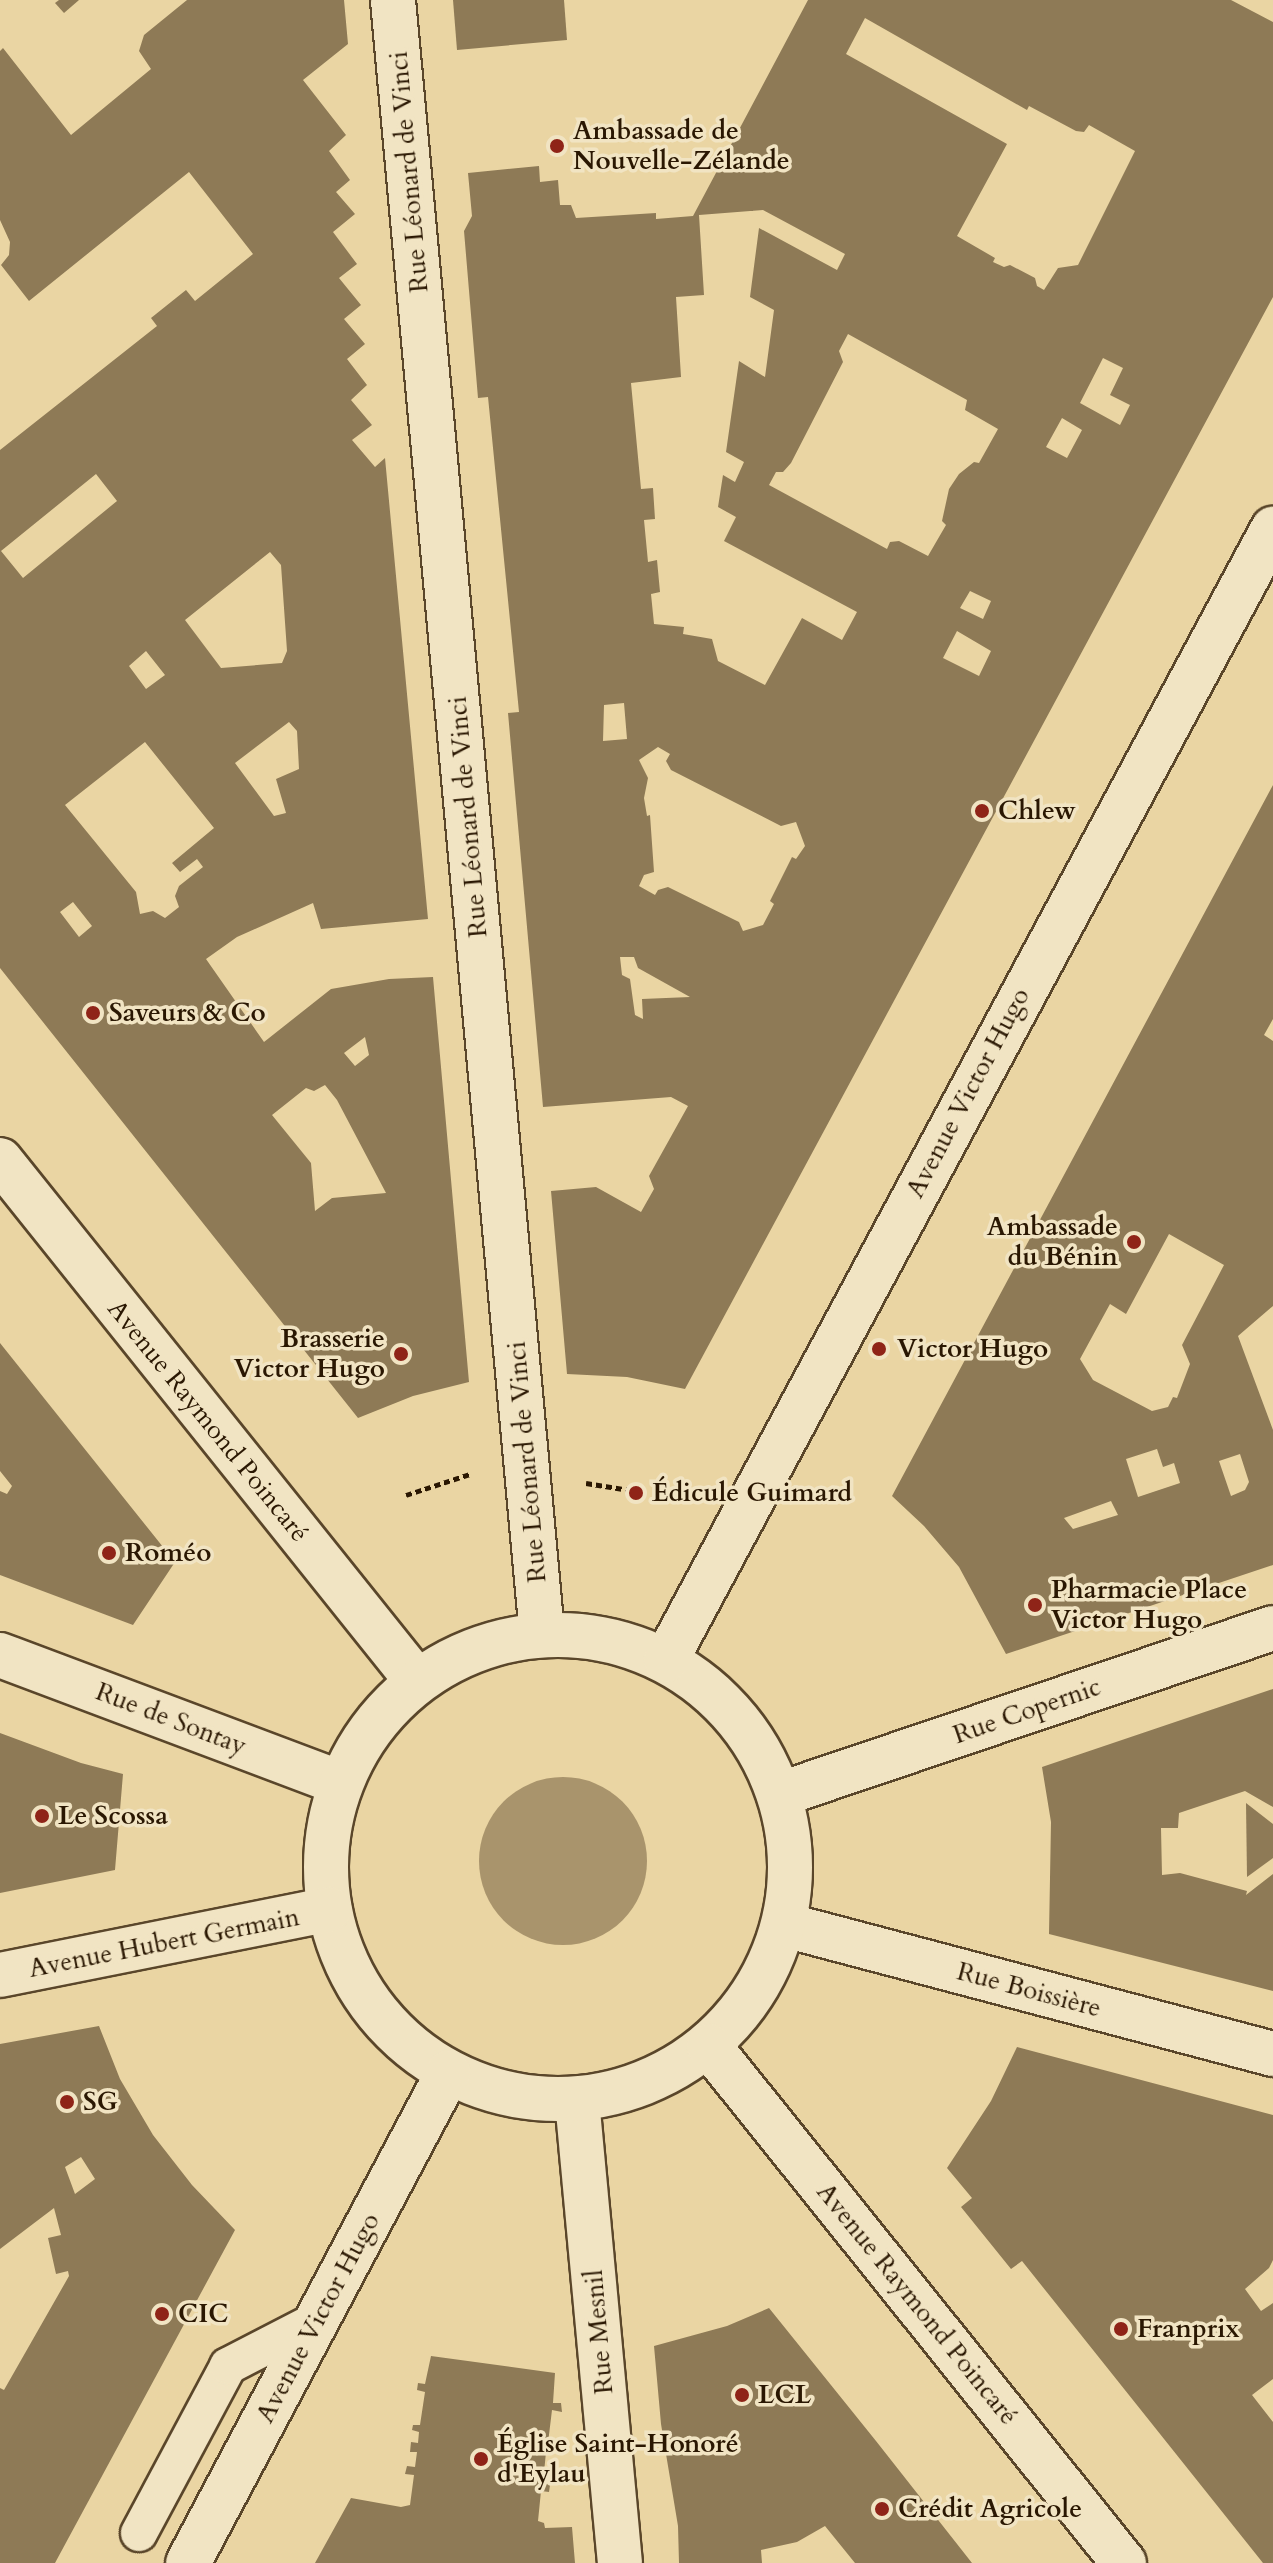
<!DOCTYPE html>
<meta charset="utf-8">
<style>
body{margin:0}
#map{position:relative;width:1273px;height:2563px;overflow:hidden;background:#ead5a3;font-family:Cardo,serif}
div>[style]{position:absolute}
.water>*{inset:0;background:#a9946c}
.round{border-radius:50%}
.building>*{inset:0;background:#8e7a56}
.path>*{height:5px;margin-top:-2.5px;transform-origin:0;background:repeating-linear-gradient(90deg,#2a1702 0 6px,transparent 0 10px)}
.roads{filter:drop-shadow(2px 0 #5a462a) drop-shadow(-2px 0 #5a462a) drop-shadow(0 2px #5a462a) drop-shadow(0 -2px #5a462a)}
.lane>*{height:36px;margin:-18px;padding:0 18px;transform-origin:18px;border-radius:18px;background:#f1e4c3}
.street>*{height:44px;margin:-22px;padding:0 22px;transform-origin:22px;border-radius:22px;background:#f1e4c3}
.secondary>*{height:44px;margin:-22px;padding:0 22px;transform-origin:22px;border-radius:22px;background:#f1e4c3}
.secondary>.ring{margin:-22px;padding:0;box-sizing:content-box;background:none;border:44px solid #f1e4c3;border-radius:50%}
.dots>*{width:22px;height:22px;translate:-50% -50%;box-sizing:border-box;border:4px solid #f1e4c3;border-radius:50%}
span{translate:-50% -50%;white-space:nowrap;text-align:center;line-height:1.15;-webkit-text-stroke:7px #f1e4c3;paint-order:stroke}
.poi-label{font-size:26px;color:#2a1702;font-weight:700}
.left{translate:0 -50%;text-align:left}
.right{translate:-100% -50%;text-align:right}
.street-label{font-size:26px;color:#2a1702}
</style>
<div id="map">
<div class="water">
<div class="round" style="left:479px;top:1777px;width:168px;height:168px"></div>
</div>
<div class="building">
<div style="clip-path:polygon(59px 0,79px 0,64px 13px,55px 3px)"></div>
<div style="clip-path:polygon(evenodd,187px 0,344px 0,348px 44px,303px 80px,346px 135px,329px 151px,350px 180px,336px 192px,355px 214px,333px 232px,357px 264px,339px 278px,361px 305px,344px 319px,365px 344px,347px 359px,367px 385px,351px 400px,372px 425px,352px 440px,375px 467px,385px 458px,428px 919px,321px 929px,313px 903px,237px 937px,206px 959px,264px 1042px,331px 989px,389px 979px,433px 977px,469px 1382px,413px 1396px,358px 1418px,0 968px,0 450px,157px 326px,151px 318px,186px 290px,195px 301px,253px 254px,189px 172px,29px 301px,1px 265px,9px 255px,10px 242px,0 220px,0 51px,3px 48px,71px 135px,151px 69px,139px 51px,144px 35px,187px 0,96px 474px,117px 501px,23px 578px,1px 551px,96px 474px,187px 0,270px 552px,281px 565px,287px 651px,282px 663px,221px 668px,185px 620px,270px 552px,187px 0,146px 651px,165px 675px,146px 689px,129px 666px,146px 651px,187px 0,289px 722px,297px 731px,299px 769px,276px 779px,286px 813px,274px 816px,235px 763px,289px 722px,187px 0,145px 742px,214px 828px,172px 863px,180px 872px,197px 859px,203px 867px,179px 886px,175px 896px,179px 907px,165px 918px,153px 911px,140px 914px,136px 892px,65px 805px,145px 742px,187px 0,73px 902px,92px 926px,79px 937px,60px 912px,73px 902px,187px 0,365px 1037px,369px 1055px,355px 1066px,344px 1053px,365px 1037px,187px 0,325px 1085px,337px 1100px,386px 1193px,332px 1198px,315px 1211px,311px 1163px,272px 1115px,306px 1088px,314px 1091px,325px 1085px)"></div>
<div style="clip-path:polygon(453px 0,564px 0,567px 40px,457px 50px)"></div>
<div style="clip-path:polygon(evenodd,808px 0,1231px 0,1273px 22px,1273px 297px,685px 1389px,627px 1377px,567px 1374px,551px 1191px,596px 1187px,641px 1212px,654px 1189px,649px 1176px,688px 1106px,671px 1097px,543px 1107px,508px 713px,519px 712px,488px 397px,478px 398px,464px 231px,472px 216px,468px 173px,539px 166px,540px 182px,558px 180px,560px 205px,571px 205px,576px 218px,656px 213px,656px 219px,693px 216px,808px 0,865px 18px,1027px 110px,1029px 106px,1076px 131px,1084px 132px,1089px 125px,1135px 151px,1078px 265px,1058px 268px,1044px 290px,1037px 286px,1035px 278px,1010px 265px,1004px 267px,993px 262px,995px 258px,957px 236px,1007px 144px,846px 54px,865px 18px,808px 0,763px 210px,845px 254px,837px 270px,759px 228px,750px 297px,774px 310px,765px 377px,739px 361px,726px 452px,744px 462px,735px 482px,723px 475px,718px 507px,736px 517px,724px 541px,857px 612px,842px 640px,802px 618px,765px 685px,718px 661px,712px 639px,683px 634px,684px 627px,654px 624px,651px 594px,660px 592px,657px 560px,648px 562px,644px 520px,655px 519px,653px 488px,641px 489px,631px 383px,681px 377px,676px 297px,704px 295px,699px 215px,763px 210px,808px 0,848px 334px,967px 400px,965px 410px,998px 429px,979px 463px,974px 462px,959px 474px,949px 489px,942px 521px,946px 525px,928px 556px,899px 541px,890px 542px,887px 549px,769px 485px,776px 472px,783px 472px,791px 463px,843px 362px,839px 351px,848px 334px,808px 0,1103px 358px,1123px 368px,1110px 395px,1130px 405px,1120px 425px,1080px 403px,1103px 358px,808px 0,1062px 418px,1082px 430px,1067px 458px,1046px 447px,1062px 418px,808px 0,970px 591px,991px 601px,983px 619px,960px 608px,970px 591px,808px 0,957px 631px,991px 651px,979px 676px,943px 658px,957px 631px,808px 0,624px 703px,627px 739px,603px 741px,604px 705px,624px 703px,808px 0,658px 747px,670px 754px,666px 761px,671px 770px,781px 826px,796px 822px,805px 846px,796px 859px,792px 857px,770px 901px,774px 904px,763px 925px,743px 931px,739px 922px,668px 887px,658px 890px,655px 895px,639px 886px,644px 875px,654px 872px,650px 815px,647px 816px,644px 798px,648px 778px,639px 760px,658px 747px,808px 0,620px 957px,634px 957px,638px 968px,690px 997px,642px 999px,643px 1019px,635px 1015px,630px 979px,622px 975px,620px 957px)"></div>
<div style="clip-path:polygon(evenodd,1273px 785px,1273px 1019px,1264px 1035px,1273px 1041px,1273px 1306px,1238px 1336px,1273px 1430px,1273px 1565px,1006px 1654px,959px 1567px,924px 1526px,892px 1496px,1273px 785px,1169px 1234px,1224px 1265px,1182px 1345px,1190px 1364px,1177px 1398px,1173px 1397px,1168px 1407px,1152px 1411px,1093px 1380px,1080px 1359px,1110px 1304px,1126px 1314px,1169px 1234px,1273px 785px,1157px 1449px,1163px 1467px,1174px 1463px,1180px 1483px,1138px 1497px,1126px 1459px,1157px 1449px,1273px 785px,1240px 1454px,1249px 1482px,1245px 1490px,1231px 1496px,1219px 1461px,1240px 1454px,1273px 785px,1111px 1501px,1118px 1515px,1073px 1529px,1064px 1518px,1111px 1501px)"></div>
<div style="clip-path:polygon(0 1343px,175px 1562px,133px 1625px,0 1575px,0 1491px,7px 1494px,12px 1486px,0 1471px)"></div>
<div style="clip-path:polygon(1273px 1689px,1273px 1807px,1245px 1791px,1179px 1813px,1178px 1828px,1161px 1828px,1162px 1875px,1180px 1873px,1247px 1891px,1246px 1895px,1273px 1874px,1273px 1991px,1049px 1934px,1051px 1822px,1042px 1767px)"></div>
<div style="clip-path:polygon(0 1733px,81px 1763px,123px 1774px,115px 1870px,0 1893px)"></div>
<div style="clip-path:polygon(1246px 1803px,1273px 1824px,1273px 1858px,1247px 1877px)"></div>
<div style="clip-path:polygon(evenodd,99px 2026px,120px 2079px,153px 2135px,192px 2185px,235px 2230px,55px 2563px,0 2563px,0 2388px,4px 2390px,69px 2276px,68px 2271px,56px 2274px,48px 2238px,61px 2235px,54px 2208px,0 2249px,0 2044px,99px 2026px,81px 2157px,95px 2179px,75px 2194px,65px 2167px,81px 2157px)"></div>
<div style="clip-path:polygon(1017px 2047px,1273px 2115px,1273px 2260px,1269px 2268px,1245px 2289px,1261px 2311px,1273px 2303px,1273px 2379px,1252px 2395px,1273px 2422px,1273px 2563px,1263px 2563px,1022px 2261px,1011px 2269px,961px 2207px,972px 2198px,947px 2168px,991px 2101px)"></div>
<div style="clip-path:polygon(769px 2308px,876px 2441px,972px 2563px,855px 2563px,825px 2526px,797px 2542px,761px 2550px,762px 2563px,679px 2563px,678px 2526px,661px 2424px,654px 2346px,727px 2326px)"></div>
<div style="clip-path:polygon(431px 2356px,555px 2373px,553px 2403px,561px 2403px,562px 2412px,552px 2410px,548px 2443px,554px 2444px,554px 2452px,546px 2452px,543px 2483px,550px 2485px,549px 2492px,541px 2491px,538px 2521px,544px 2523px,545px 2528px,572px 2527px,575px 2563px,315px 2563px,351px 2498px,401px 2507px,410px 2505px,414px 2475px,405px 2474px,407px 2466px,415px 2467px,417px 2452px,410px 2452px,411px 2442px,418px 2443px,419px 2432px,412px 2430px,413px 2425px,420px 2425px,425px 2392px,417px 2390px,418px 2383px,425px 2384px)"></div>
</div>
<div class="path">
<div style="left:586px;top:1483px;width:44px;rotate:9.2deg"></div>
<div style="left:406px;top:1495px;width:67px;rotate:-18.2deg"></div>
</div>
<div class="roads">
<div class="lane">
<div style="left:139px;top:2533px;width:189px;rotate:-61.9deg"></div>
<div style="left:228px;top:2366px;width:98px;rotate:-27.3deg"></div>
</div>
<div class="street">
<div style="left:393px;top:0;width:1641px;rotate:84.79deg"></div>
<div style="left:0;top:1655px;width:364px;rotate:20.6deg"></div>
<div style="left:781px;top:1794px;width:519px;rotate:-18.64deg"></div>
<div style="left:785px;top:1925px;width:505px;rotate:14.81deg"></div>
<div style="left:577px;top:2100px;width:465px;rotate:84.7deg"></div>
</div>
<div class="secondary">
<div style="left:0;top:1160px;width:667px;rotate:51.33deg"></div>
<div class="ring" style="left:326px;top:1635px;width:420px;height:420px"></div>
<div style="left:666px;top:1660px;width:1284px;rotate:-61.78deg"></div>
<div style="left:0;top:1975px;width:336px;rotate:-11.3deg"></div>
<div style="left:709px;top:2046px;width:663px;rotate:51.25deg"></div>
<div style="left:188px;top:2563px;width:555px;rotate:-62.05deg"></div>
</div>
</div>
<div class="dots">
<div style="left:557px;top:146px;background:#8f2418"></div>
<div style="left:982px;top:811px;background:#8f2418"></div>
<div style="left:93px;top:1013px;background:#8f2418"></div>
<div style="left:1134px;top:1242px;background:#8f2418"></div>
<div style="left:879px;top:1349px;background:#8f2418"></div>
<div style="left:401px;top:1354px;background:#8f2418"></div>
<div style="left:636px;top:1493px;background:#8f2418"></div>
<div style="left:109px;top:1553px;background:#8f2418"></div>
<div style="left:1035px;top:1605px;background:#8f2418"></div>
<div style="left:42px;top:1816px;background:#8f2418"></div>
<div style="left:67px;top:2102px;background:#8f2418"></div>
<div style="left:162px;top:2314px;background:#8f2418"></div>
<div style="left:1121px;top:2329px;background:#8f2418"></div>
<div style="left:742px;top:2395px;background:#8f2418"></div>
<div style="left:481px;top:2459px;background:#8f2418"></div>
<div style="left:882px;top:2509px;background:#8f2418"></div>
</div>
<div class="poi-label">
<span class="left" style="left:573px;top:146px">Ambassade de<br>Nouvelle-Zélande</span>
<span class="left" style="left:998px;top:811px">Chlew</span>
<span class="left" style="left:109px;top:1013px">Saveurs &amp; Co</span>
<span class="right" style="left:1118px;top:1242px">Ambassade<br>du Bénin</span>
<span class="right" style="left:385px;top:1354px">Brasserie<br>Victor Hugo</span>
<span class="left" style="left:897px;top:1349px">Victor Hugo</span>
<span class="left" style="left:652px;top:1493px">Édicule Guimard</span>
<span class="left" style="left:125px;top:1553px">Roméo</span>
<span class="left" style="left:1051px;top:1605px">Pharmacie Place<br>Victor Hugo</span>
<span class="left" style="left:58px;top:1816px">Le Scossa</span>
<span class="left" style="left:83px;top:2102px">SG</span>
<span class="left" style="left:178px;top:2314px">CIC</span>
<span class="left" style="left:1137px;top:2329px">Franprix</span>
<span class="left" style="left:758px;top:2395px">LCL</span>
<span class="left" style="left:497px;top:2459px">Église Saint-Honoré<br>d'Eylau</span>
<span class="left" style="left:898px;top:2509px">Crédit Agricole</span>
</div>
<div class="street-label">
<span style="left:409px;top:172px;rotate:-95deg">Rue Léonard de Vinci</span>
<span style="left:468px;top:817px;rotate:-95deg">Rue Léonard de Vinci</span>
<span style="left:968px;top:1093px;rotate:-62deg">Avenue Victor Hugo</span>
<span style="left:208px;top:1421px;rotate:51deg">Avenue Raymond Poincaré</span>
<span style="left:527px;top:1462px;rotate:-95deg">Rue Léonard de Vinci</span>
<span style="left:1027px;top:1711px;rotate:-19deg">Rue Copernic</span>
<span style="left:171px;top:1719px;rotate:21deg">Rue de Sontay</span>
<span style="left:164px;top:1943px;rotate:-11deg">Avenue Hubert Germain</span>
<span style="left:1029px;top:1990px;rotate:15deg">Rue Boissière</span>
<span style="left:917px;top:2304px;rotate:51deg">Avenue Raymond Poincaré</span>
<span style="left:318px;top:2318px;rotate:-62deg">Avenue Victor Hugo</span>
<span style="left:599px;top:2332px;rotate:-95deg">Rue Mesnil</span>
</div>
</div>
